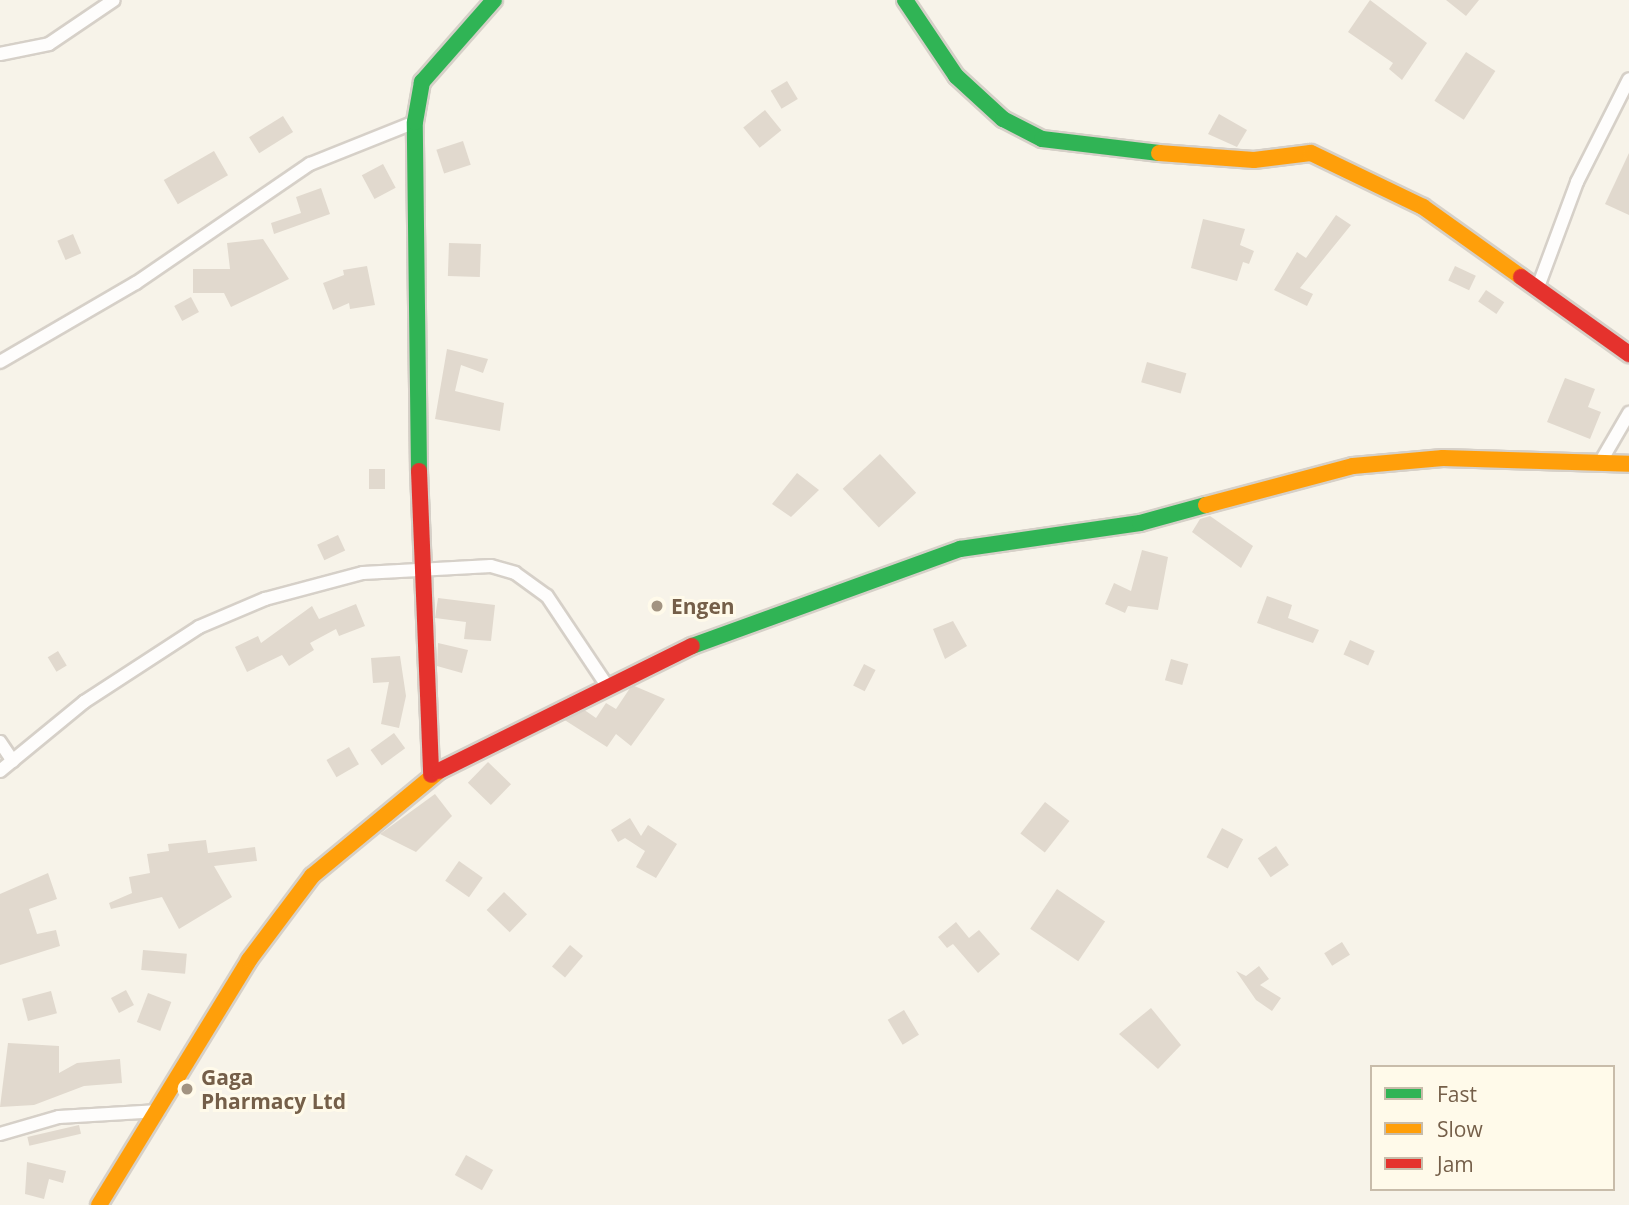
<!DOCTYPE html>
<style>
body{margin:0}
#map{position:relative;width:1629px;height:1205px;overflow:hidden;background:#f7f3e9;font-family:"Open Sans",sans-serif}
div>[style]{position:absolute}
.building>*{inset:0;background:#e1d9ce;transform-origin:0 0}
.roads{filter:drop-shadow(2px 0 #d6d0c8) drop-shadow(-2px 0 #d6d0c8) drop-shadow(0 2px #d6d0c8) drop-shadow(0 -2px #d6d0c8)}
.street>*{height:12px;margin:-6px;padding:0 6px;transform-origin:6px;border-radius:6px;background:#fefdfc}
.fast>*{height:16px;margin:-8px;padding:0 8px;transform-origin:8px;border-radius:8px;background:#30b455}
.slow>*{height:16px;margin:-8px;padding:0 8px;transform-origin:8px;border-radius:8px;background:#ff9f0a}
.jam>*{height:16px;margin:-8px;padding:0 8px;transform-origin:8px;border-radius:8px;background:#e5322d}
.dots>*{width:19px;height:19px;translate:-50% -50%;box-sizing:border-box;border:4px solid #fffaea;border-radius:50%}
span{translate:-50% -50%;white-space:nowrap;text-align:center;line-height:1.15;-webkit-text-stroke:6px #fffaea;paint-order:stroke}
.poi-label{font-size:21px;color:#755f49;font-weight:700}
.left{translate:0 -50%;text-align:left}
.legend{position:absolute;left:1370px;top:1065px;width:245px;height:126px;box-sizing:border-box;background:#fffaea;border:2px solid #c8bcaa;margin:0;padding:9px 12px;list-style:none;font-size:21px;color:#755f49}
.legend li{display:flex;align-items:center;gap:14px;height:35px}
.legend b{width:35px;border:2px solid #c8bcaa}
</style>
<div id="map">
<div class="building">
<div style="clip-path:polygon(1370px 0,1427px 43px,1402px 80px,1389px 69px,1393px 63px,1348px 32px)"></div>
<div style="clip-path:polygon(1446px 0,1479px 0,1466px 16px)"></div>
<div style="left:1466px;top:52px;width:35px;height:58px;rotate:33deg"></div>
<div style="left:787px;top:81px;width:21px;height:19px;rotate:59deg"></div>
<div style="left:765px;top:110px;width:26px;height:28px;rotate:51deg"></div>
<div style="clip-path:polygon(1219px 114px,1247px 130px,1237px 147px,1208px 134px)"></div>
<div style="left:283px;top:116px;width:19px;height:40px;rotate:58deg"></div>
<div style="left:463px;top:141px;width:25px;height:28px;rotate:72deg"></div>
<div style="left:214px;top:151px;width:28px;height:58px;rotate:60deg"></div>
<div style="clip-path:polygon(1629px 153px,1629px 215px,1605px 204px)"></div>
<div style="left:383px;top:164px;width:27px;height:24px;rotate:62deg"></div>
<div style="clip-path:polygon(321px 188px,330px 214px,274px 234px,271px 223px,301px 213px,296px 197px)"></div>
<div style="clip-path:polygon(1336px 215px,1351px 225px,1300px 288px,1313px 294px,1307px 306px,1274px 290px,1297px 252px,1306px 258px)"></div>
<div style="clip-path:polygon(1203px 219px,1245px 229px,1240px 245px,1254px 251px,1249px 264px,1243px 262px,1237px 281px,1191px 268px)"></div>
<div style="left:73px;top:234px;width:21px;height:17px;rotate:67deg"></div>
<div style="clip-path:polygon(263px 239px,289px 279px,231px 307px,224px 293px,193px 293px,193px 269px,230px 269px,227px 243px)"></div>
<div style="left:449px;top:243px;width:32px;height:33px;rotate:2deg"></div>
<div style="clip-path:polygon(367px 266px,375px 305px,350px 309px,349px 303px,333px 310px,323px 283px,344px 275px,343px 270px)"></div>
<div style="left:1455px;top:266px;width:23px;height:16px;rotate:25deg"></div>
<div style="left:1486px;top:290px;width:22px;height:14px;rotate:34deg"></div>
<div style="left:191px;top:297px;width:17px;height:19px;rotate:62deg"></div>
<div style="clip-path:polygon(447px 349px,488px 359px,483px 373px,461px 365px,455px 391px,504px 403px,500px 431px,435px 419px)"></div>
<div style="left:1147px;top:362px;width:41px;height:21px;rotate:16deg"></div>
<div style="clip-path:polygon(1565px 378px,1595px 389px,1588px 407px,1601px 412px,1590px 439px,1547px 422px)"></div>
<div style="left:880px;top:454px;width:53px;height:51px;rotate:47deg"></div>
<div style="left:369px;top:469px;width:16px;height:20px"></div>
<div style="clip-path:polygon(797px 473px,819px 490px,791px 517px,772px 504px)"></div>
<div style="clip-path:polygon(1210px 516px,1253px 546px,1241px 568px,1192px 532px,1200px 519px)"></div>
<div style="left:338px;top:535px;width:17px;height:23px;rotate:65deg"></div>
<div style="clip-path:polygon(1142px 550px,1168px 557px,1158px 610px,1128px 606px,1125px 613px,1105px 604px,1114px 583px,1131px 591px)"></div>
<div style="clip-path:polygon(1267px 596px,1292px 605px,1288px 618px,1319px 630px,1313px 643px,1257px 623px)"></div>
<div style="clip-path:polygon(438px 598px,495px 605px,491px 641px,464px 639px,466px 622px,435px 618px)"></div>
<div style="clip-path:polygon(356px 604px,365px 626px,339px 636px,336px 629px,310px 643px,314px 650px,289px 666px,282px 655px,247px 672px,235px 647px,258px 636px,261px 643px,312px 606px,319px 619px)"></div>
<div style="clip-path:polygon(953px 621px,967px 646px,945px 659px,933px 629px)"></div>
<div style="left:1350px;top:640px;width:27px;height:16px;rotate:24deg"></div>
<div style="clip-path:polygon(438px 643px,468px 650px,462px 673px,437px 666px)"></div>
<div style="left:58px;top:651px;width:17px;height:12px;rotate:59deg"></div>
<div style="clip-path:polygon(400px 656px,406px 696px,399px 728px,381px 724px,389px 682px,373px 683px,371px 658px)"></div>
<div style="left:1171px;top:659px;width:18px;height:22px;rotate:16deg"></div>
<div style="left:864px;top:664px;width:13px;height:24px;rotate:27deg"></div>
<div style="clip-path:polygon(632px 685px,665px 699px,631px 746px,616px 734px,607px 747px,563px 719px,583px 709px,596px 718px,606px 703px,616px 709px)"></div>
<div style="left:394px;top:733px;width:19px;height:29px;rotate:54deg"></div>
<div style="left:349px;top:747px;width:20px;height:26px;rotate:60deg"></div>
<div style="left:488px;top:762px;width:32px;height:29px;rotate:44deg"></div>
<div style="clip-path:polygon(435px 794px,452px 816px,416px 852px,380px 834px)"></div>
<div style="left:1045px;top:802px;width:31px;height:40px;rotate:38deg"></div>
<div style="clip-path:polygon(630px 818px,641px 836px,648px 825px,677px 844px,656px 878px,636px 867px,645px 851px,625px 838px,618px 842px,611px 830px)"></div>
<div style="left:1222px;top:828px;width:24px;height:33px;rotate:28deg"></div>
<div style="clip-path:polygon(206px 840px,208px 853px,255px 847px,257px 861px,214px 866px,232px 897px,179px 929px,162px 897px,111px 909px,109px 903px,132px 893px,129px 877px,150px 873px,147px 854px,169px 851px,168px 844px)"></div>
<div style="left:1276px;top:846px;width:23px;height:22px;rotate:56deg"></div>
<div style="left:459px;top:861px;width:29px;height:24px;rotate:35deg"></div>
<div style="clip-path:polygon(48px 873px,57px 899px,29px 909px,37px 934px,56px 930px,60px 946px,0 965px,0 894px)"></div>
<div style="left:1057px;top:889px;width:58px;height:48px;rotate:34deg"></div>
<div style="left:504px;top:892px;width:32px;height:25px;rotate:44deg"></div>
<div style="clip-path:polygon(956px 922px,969px 938px,979px 930px,1000px 954px,978px 973px,953px 944px,947px 948px,938px 937px)"></div>
<div style="left:1342px;top:942px;width:15px;height:21px;rotate:58deg"></div>
<div style="left:570px;top:945px;width:17px;height:28px;rotate:40deg"></div>
<div style="left:143px;top:950px;width:44px;height:20px;rotate:5deg"></div>
<div style="clip-path:polygon(1259px 966px,1269px 979px,1260px 985px,1281px 998px,1272px 1011px,1256px 1000px,1236px 971px,1246px 976px)"></div>
<div style="left:126px;top:990px;width:17px;height:17px;rotate:62deg"></div>
<div style="left:51px;top:991px;width:23px;height:30px;rotate:75deg"></div>
<div style="left:148px;top:993px;width:25px;height:31px;rotate:21deg"></div>
<div style="clip-path:polygon(1151px 1008px,1181px 1045px,1158px 1069px,1119px 1034px)"></div>
<div style="left:904px;top:1010px;width:29px;height:19px;rotate:59deg"></div>
<div style="clip-path:polygon(8px 1043px,59px 1046px,59px 1073px,77px 1063px,120px 1059px,122px 1083px,84px 1086px,34px 1105px,0 1107px)"></div>
<div style="left:79px;top:1125px;width:9px;height:53px;rotate:77deg"></div>
<div style="left:466px;top:1155px;width:31px;height:23px;rotate:29deg"></div>
<div style="clip-path:polygon(27px 1162px,66px 1171px,63px 1183px,49px 1179px,44px 1199px,25px 1194px)"></div>
</div>
<div class="roads">
<div class="street">
<div style="left:0;top:54px;width:50px;rotate:-11.5deg"></div>
<div style="left:49px;top:44px;width:78px;rotate:-34.1deg"></div>
<div style="left:1538px;top:287px;width:112px;rotate:-69.6deg"></div>
<div style="left:1577px;top:182px;width:115px;rotate:-63.2deg"></div>
<div style="left:0;top:362px;width:157px;rotate:-30.2deg"></div>
<div style="left:136px;top:283px;width:211px;rotate:-34.4deg"></div>
<div style="left:310px;top:164px;width:113px;rotate:-21.8deg"></div>
<div style="left:1601px;top:461px;width:56px;rotate:-59.7deg"></div>
<div style="left:0;top:742px;width:23px;rotate:56deg"></div>
<div style="left:0;top:771px;width:109px;rotate:-39.4deg"></div>
<div style="left:84px;top:702px;width:137px;rotate:-33.1deg"></div>
<div style="left:199px;top:627px;width:72px;rotate:-23deg"></div>
<div style="left:265px;top:599px;width:101px;rotate:-14.9deg"></div>
<div style="left:363px;top:573px;width:128px;rotate:-3.1deg"></div>
<div style="left:491px;top:566px;width:25px;rotate:16deg"></div>
<div style="left:515px;top:573px;width:39px;rotate:36deg"></div>
<div style="left:547px;top:596px;width:106px;rotate:56.2deg"></div>
<div style="left:0;top:1134px;width:61px;rotate:-16.1deg"></div>
<div style="left:59px;top:1117px;width:100px;rotate:-3.4deg"></div>
</div>
<div class="fast">
<div style="left:905px;top:0;width:92px;rotate:56.1deg"></div>
<div style="left:956px;top:76px;width:64px;rotate:42.5deg"></div>
<div style="left:1003px;top:119px;width:44px;rotate:27.1deg"></div>
<div style="left:1042px;top:139px;width:118px;rotate:6.8deg"></div>
<div style="left:419px;top:471px;width:349px;rotate:-90.7deg"></div>
<div style="left:415px;top:122px;width:41px;rotate:-80.1deg"></div>
<div style="left:422px;top:82px;width:109px;rotate:-48.7deg"></div>
<div style="left:692px;top:646px;width:285px;rotate:-19.9deg"></div>
<div style="left:960px;top:549px;width:182px;rotate:-8.2deg"></div>
<div style="left:1140px;top:523px;width:68px;rotate:-15.3deg"></div>
</div>
<div class="slow">
<div style="left:1159px;top:153px;width:95px;rotate:4.2deg"></div>
<div style="left:1254px;top:160px;width:57px;rotate:-7deg"></div>
<div style="left:1311px;top:153px;width:124px;rotate:25.7deg"></div>
<div style="left:1423px;top:207px;width:120px;rotate:35.5deg"></div>
<div style="left:1206px;top:505px;width:152px;rotate:-14.9deg"></div>
<div style="left:1353px;top:466px;width:90px;rotate:-5.1deg"></div>
<div style="left:1443px;top:458px;width:186px;rotate:1.8deg"></div>
<div style="left:99px;top:1205px;width:287px;rotate:-58.5deg"></div>
<div style="left:249px;top:960px;width:105px;rotate:-53.1deg"></div>
<div style="left:312px;top:876px;width:165px;rotate:-39.6deg"></div>
</div>
<div class="jam">
<div style="left:1521px;top:277px;width:133px;rotate:35.5deg"></div>
<div style="left:419px;top:471px;width:304px;rotate:87.7deg"></div>
<div style="left:439px;top:771px;width:282px;rotate:-26.3deg"></div>
</div>
</div>
<div class="dots">
<div style="left:657px;top:606px;background:#a29381"></div>
<div style="left:187px;top:1089px;background:#a29381"></div>
</div>
<div class="poi-label">
<span class="left" style="left:671px;top:606px">Engen</span>
<span class="left" style="left:201px;top:1089px">Gaga<br>Pharmacy Ltd</span>
</div>
<ul class="legend">
<li><b style="height:9px;background:#30b455"></b>Fast</li>
<li><b style="height:9px;background:#ff9f0a"></b>Slow</li>
<li><b style="height:9px;background:#e5322d"></b>Jam</li>
</ul>
</div>
